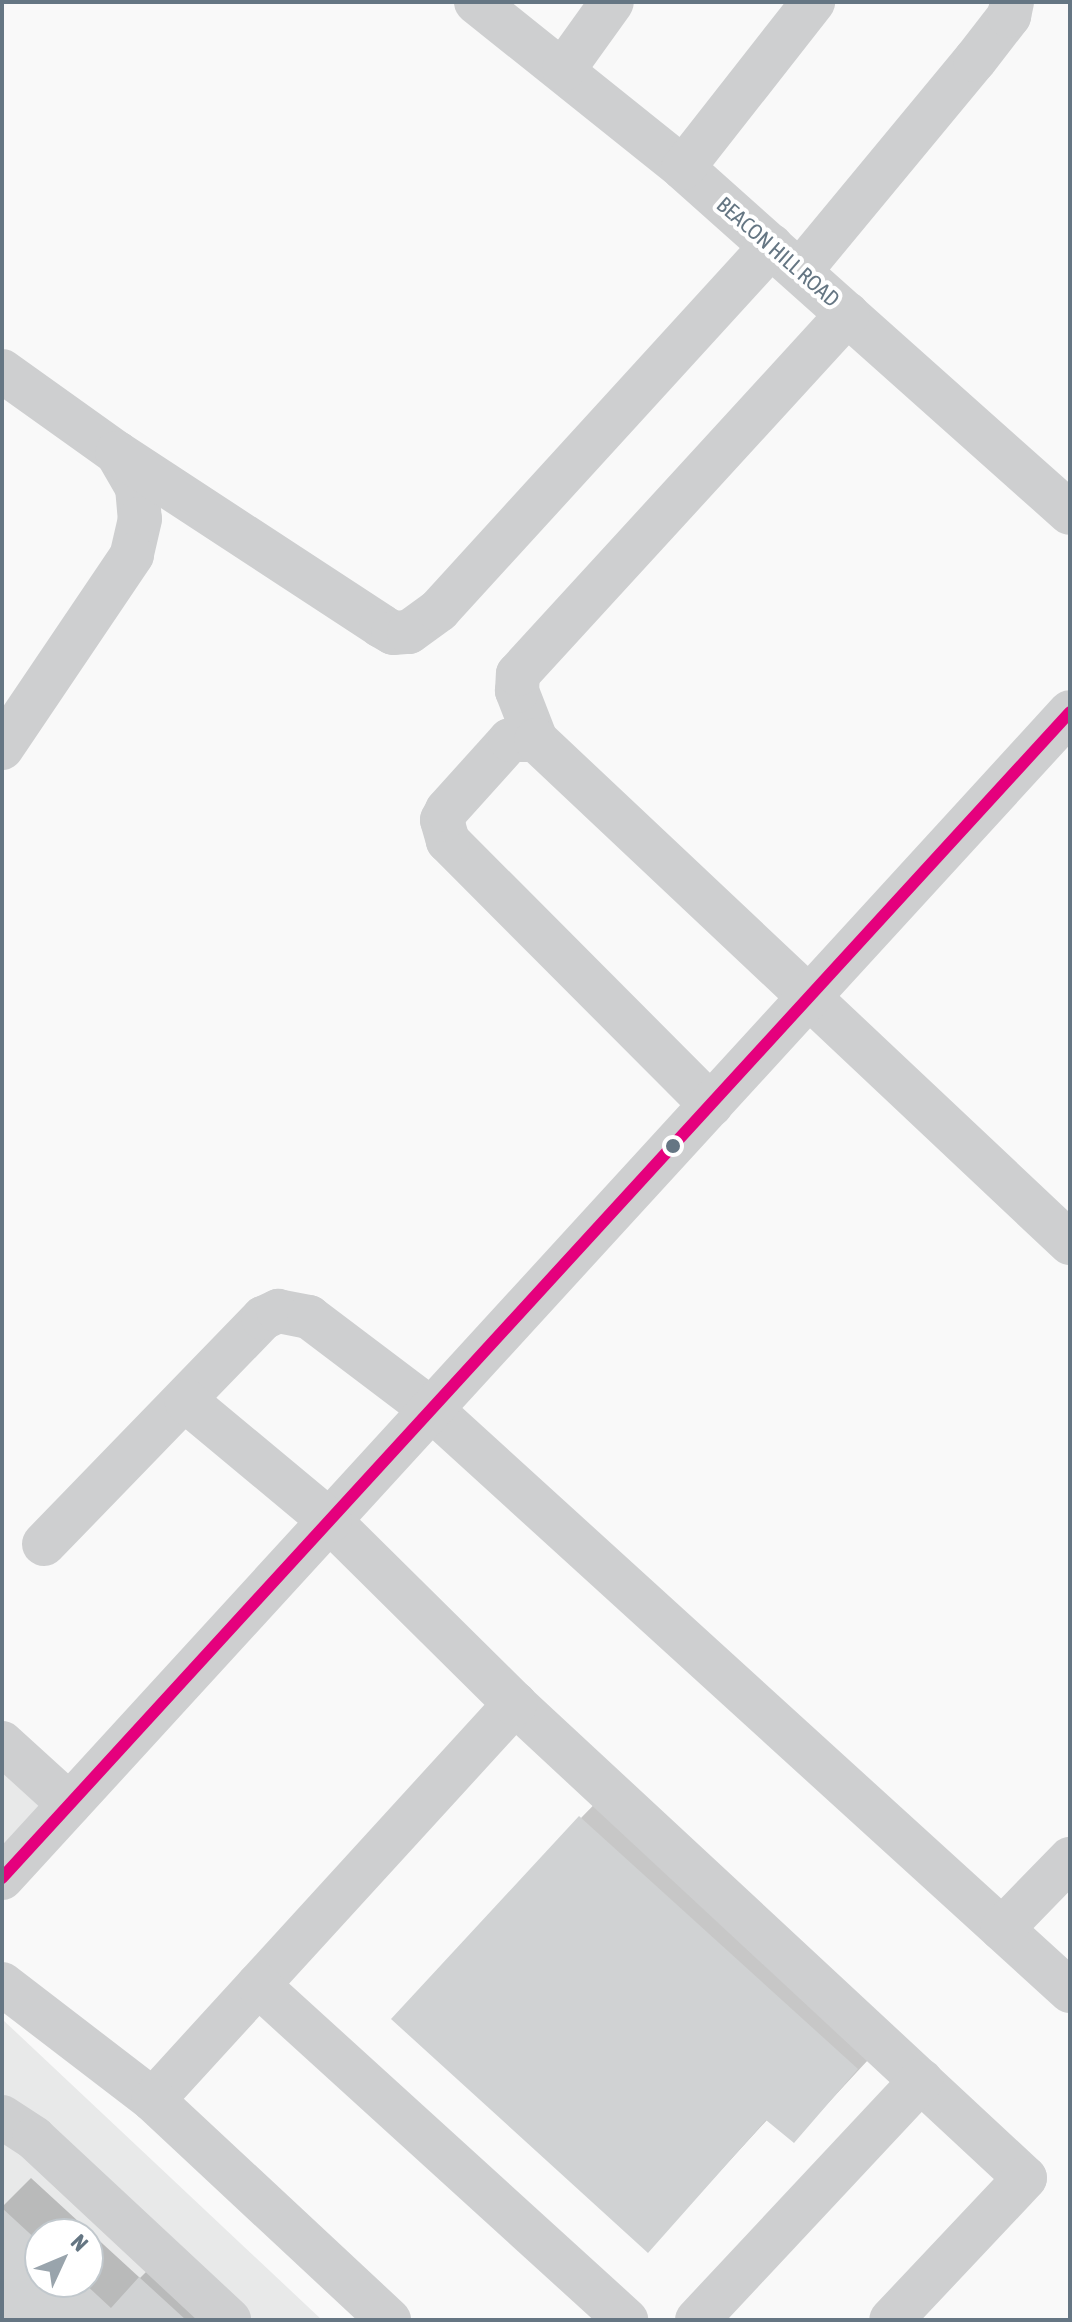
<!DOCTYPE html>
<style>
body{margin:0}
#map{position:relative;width:1072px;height:2322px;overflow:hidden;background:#f9f9f9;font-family:"Asap Condensed",sans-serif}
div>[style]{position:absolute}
.built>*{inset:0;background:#e8e9e9}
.shadow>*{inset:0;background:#0003}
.building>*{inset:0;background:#d0d2d3}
.minor>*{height:44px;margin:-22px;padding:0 22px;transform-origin:22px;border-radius:22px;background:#cecfd0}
.bus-1>*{height:12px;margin:-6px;padding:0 6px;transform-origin:6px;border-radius:6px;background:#e5007d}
.dots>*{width:22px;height:22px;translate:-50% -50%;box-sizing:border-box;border:4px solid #fff;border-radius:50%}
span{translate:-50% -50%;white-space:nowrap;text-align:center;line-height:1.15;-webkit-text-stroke:8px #fff;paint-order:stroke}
.street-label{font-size:22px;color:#657683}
.frame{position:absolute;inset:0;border:4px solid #657683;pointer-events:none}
.north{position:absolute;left:24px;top:2218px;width:80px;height:80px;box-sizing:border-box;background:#fff;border:2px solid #c1c8cd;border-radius:50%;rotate:46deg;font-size:22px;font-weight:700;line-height:32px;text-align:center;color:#657683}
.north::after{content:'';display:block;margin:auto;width:28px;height:36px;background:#99a4ac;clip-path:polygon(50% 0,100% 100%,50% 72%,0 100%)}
</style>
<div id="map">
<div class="built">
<div style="clip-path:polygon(2px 1743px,69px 1804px,2px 1878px)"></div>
<div style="clip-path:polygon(evenodd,2px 2019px,322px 2320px,2px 2320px,2px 2019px,40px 2234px,88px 2234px,88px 2282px,40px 2282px,40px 2234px)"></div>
</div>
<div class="shadow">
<div style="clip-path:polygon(616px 1782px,893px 2033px,794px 2140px,768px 2119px,648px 2250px,581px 1818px)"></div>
<div style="clip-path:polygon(evenodd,31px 2178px,140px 2278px,170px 2248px,245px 2320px,2px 2320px,2px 2207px,31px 2178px,40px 2234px,88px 2234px,88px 2282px,40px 2282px,40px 2234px)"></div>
</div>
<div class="building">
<div style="clip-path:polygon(579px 1816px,858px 2069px,794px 2143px,766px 2120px,648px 2253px,391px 2019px)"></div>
<div style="clip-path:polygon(2px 2208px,40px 2243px,40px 2282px,83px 2282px,111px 2308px,139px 2277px,186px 2320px,2px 2320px)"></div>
</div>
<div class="minor">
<div style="left:476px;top:2px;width:265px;rotate:38.7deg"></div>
<div style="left:683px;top:168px;width:518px;rotate:41.72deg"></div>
<div style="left:564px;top:69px;width:82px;rotate:-54.4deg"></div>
<div style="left:683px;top:168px;width:211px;rotate:-51.9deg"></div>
<div style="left:801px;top:270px;width:273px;rotate:-50.4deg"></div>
<div style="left:975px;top:60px;width:56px;rotate:-52.3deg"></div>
<div style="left:1009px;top:16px;width:14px;rotate:-78deg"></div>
<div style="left:2px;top:371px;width:141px;rotate:35.5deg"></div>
<div style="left:117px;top:453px;width:39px;rotate:60deg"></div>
<div style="left:137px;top:487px;width:32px;rotate:85deg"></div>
<div style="left:140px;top:519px;width:37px;rotate:103deg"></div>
<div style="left:132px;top:555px;width:233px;rotate:124deg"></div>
<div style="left:117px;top:453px;width:316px;rotate:33.2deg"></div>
<div style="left:381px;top:626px;width:14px;rotate:30deg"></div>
<div style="left:393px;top:633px;width:16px;rotate:-4deg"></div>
<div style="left:409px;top:632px;width:37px;rotate:-36deg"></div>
<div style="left:439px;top:610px;width:493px;rotate:-47.6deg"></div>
<div style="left:536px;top:740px;width:53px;rotate:-111.2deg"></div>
<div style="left:517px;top:691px;width:17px;rotate:-87deg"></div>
<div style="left:518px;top:674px;width:488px;rotate:-47.5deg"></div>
<div style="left:711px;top:1105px;width:373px;rotate:-134.9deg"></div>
<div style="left:448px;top:841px;width:22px;rotate:-106deg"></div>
<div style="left:442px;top:820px;width:11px;rotate:-63deg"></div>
<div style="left:447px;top:810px;width:94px;rotate:-48deg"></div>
<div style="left:510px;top:740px;width:26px"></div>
<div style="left:536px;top:740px;width:734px;rotate:43.29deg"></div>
<div style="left:44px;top:1544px;width:315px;rotate:-45.9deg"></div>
<div style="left:263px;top:1318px;width:17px;rotate:-25deg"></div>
<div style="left:278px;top:1311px;width:32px;rotate:11deg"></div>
<div style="left:309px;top:1317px;width:154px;rotate:37.1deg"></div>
<div style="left:432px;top:1410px;width:863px;rotate:42.32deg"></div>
<div style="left:515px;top:1704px;width:696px;rotate:42.9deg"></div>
<div style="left:1025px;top:2178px;width:195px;rotate:133.3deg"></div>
<div style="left:2px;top:1743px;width:91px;rotate:42.3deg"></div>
<div style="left:2px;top:1878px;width:1581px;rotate:-47.51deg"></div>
<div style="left:1002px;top:1929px;width:98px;rotate:-45.8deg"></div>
<div style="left:2px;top:1984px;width:190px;rotate:37.5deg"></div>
<div style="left:153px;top:2100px;width:537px;rotate:-47.57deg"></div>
<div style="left:515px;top:1704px;width:260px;rotate:-135.3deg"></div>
<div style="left:330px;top:1521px;width:187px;rotate:-140.2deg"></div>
<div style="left:258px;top:1985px;width:498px;rotate:42.3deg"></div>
<div style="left:153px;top:2100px;width:323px;rotate:43deg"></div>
<div style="left:2px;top:2117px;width:38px;rotate:33deg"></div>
<div style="left:34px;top:2138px;width:267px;rotate:43deg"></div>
<div style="left:697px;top:2320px;width:328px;rotate:-46.9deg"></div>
</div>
<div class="bus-1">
<div style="left:2px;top:1878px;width:1581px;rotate:-47.51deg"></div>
</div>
<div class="dots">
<div style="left:673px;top:1146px;background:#657683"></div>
</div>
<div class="street-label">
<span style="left:778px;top:252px;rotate:41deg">BEACON HILL ROAD</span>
</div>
<div class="frame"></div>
<div class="north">N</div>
</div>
